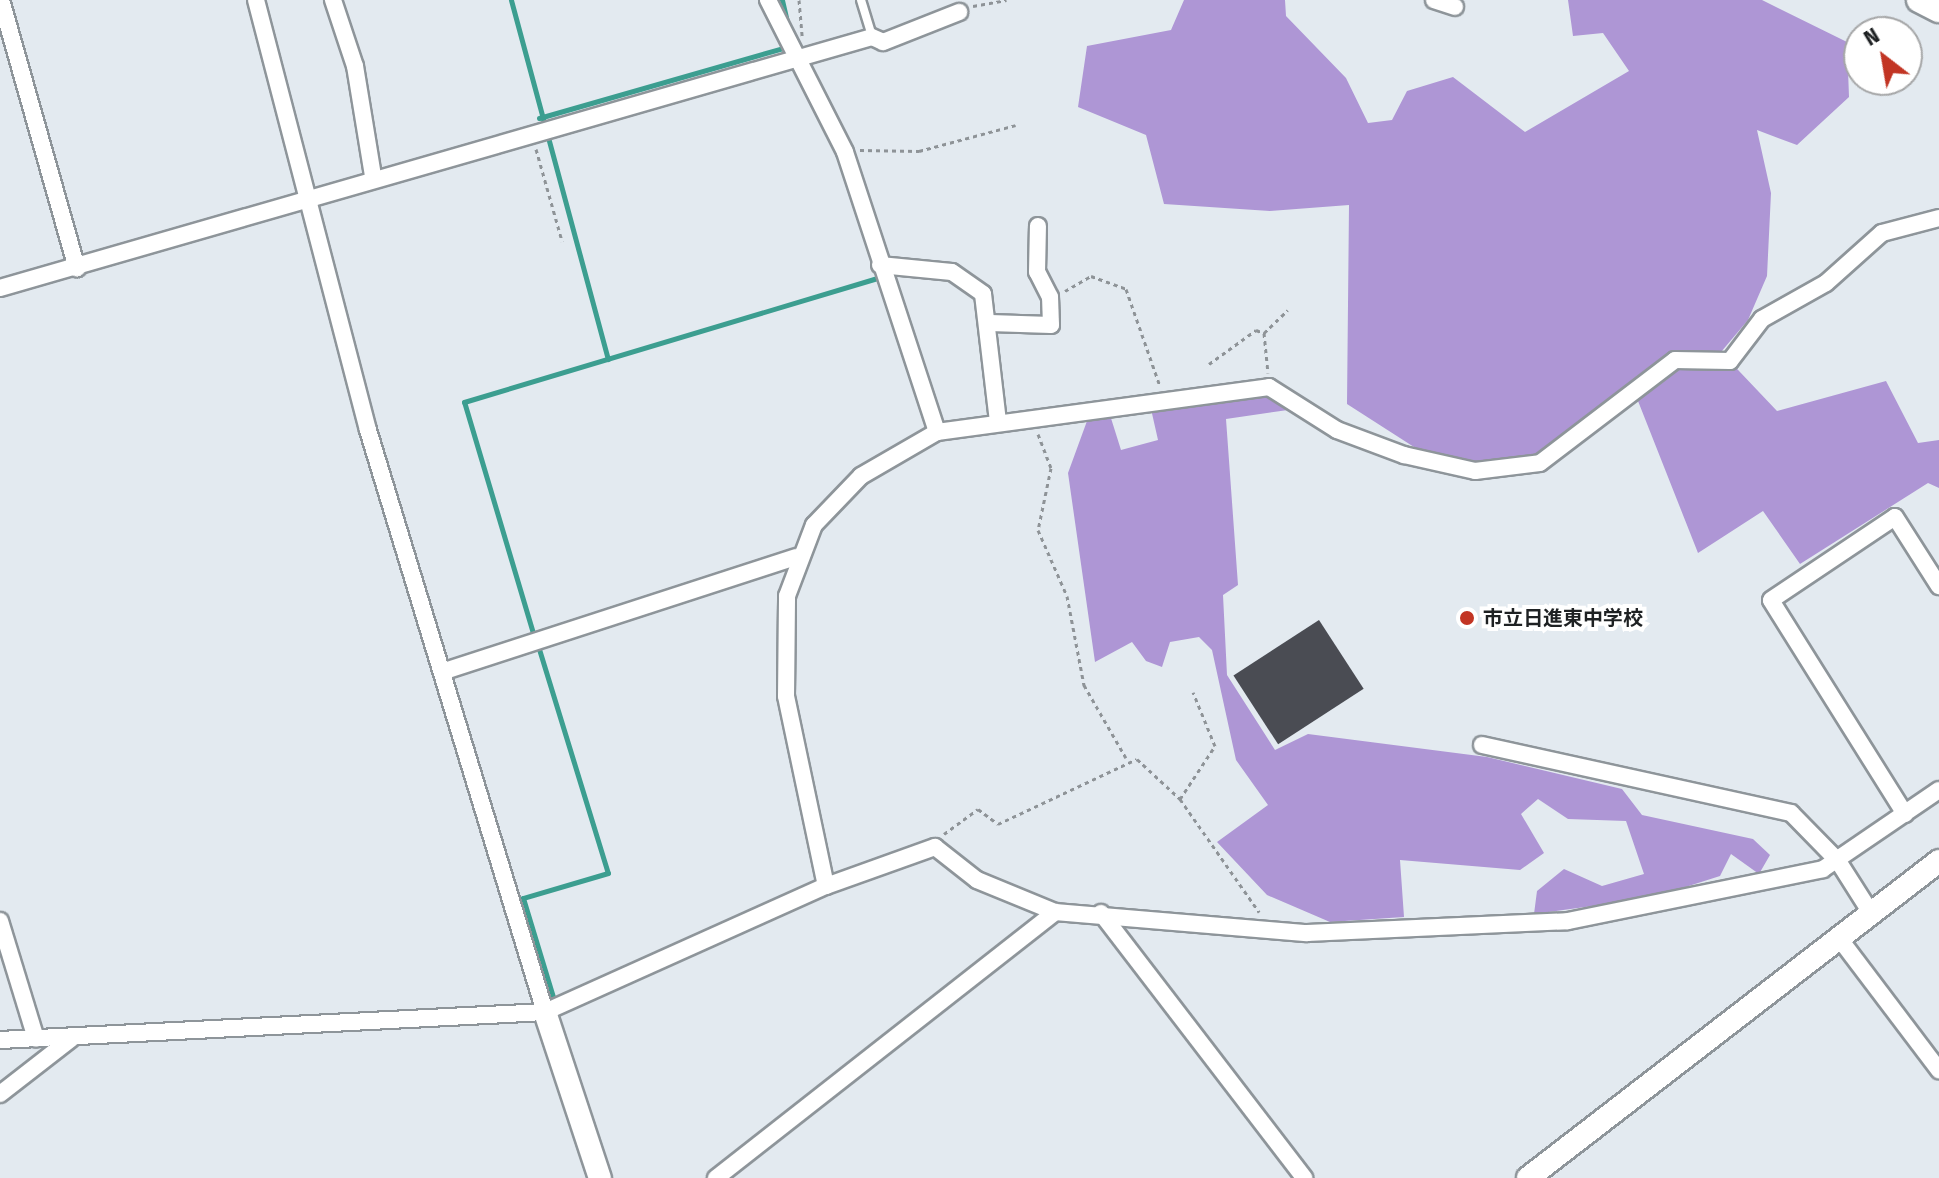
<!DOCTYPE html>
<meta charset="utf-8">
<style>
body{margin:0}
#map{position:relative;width:1939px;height:1178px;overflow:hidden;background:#e3eaf0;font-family:"Fira Sans Condensed","Noto Sans JP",sans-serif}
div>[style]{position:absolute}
.forest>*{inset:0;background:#ae96d5}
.stream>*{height:5px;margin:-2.5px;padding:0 2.5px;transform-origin:2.5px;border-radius:2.5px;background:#3c9e90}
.building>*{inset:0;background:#4a4c53;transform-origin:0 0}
.path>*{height:3px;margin-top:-1.5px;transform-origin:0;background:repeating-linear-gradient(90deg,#8e9397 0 4px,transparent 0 8px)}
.roads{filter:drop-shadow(2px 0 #8e959a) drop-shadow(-2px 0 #8e959a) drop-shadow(0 2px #8e959a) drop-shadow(0 -2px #8e959a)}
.service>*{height:8px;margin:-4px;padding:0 4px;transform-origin:4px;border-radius:4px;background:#fff}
.minor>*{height:16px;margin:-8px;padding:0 8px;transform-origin:8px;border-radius:8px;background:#fff}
.tertiary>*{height:22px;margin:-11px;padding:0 11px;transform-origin:11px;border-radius:11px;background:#fff}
.secondary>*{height:24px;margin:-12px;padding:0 12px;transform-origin:12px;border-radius:12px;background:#fff}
.dots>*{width:22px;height:22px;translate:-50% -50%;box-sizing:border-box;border:4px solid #fff;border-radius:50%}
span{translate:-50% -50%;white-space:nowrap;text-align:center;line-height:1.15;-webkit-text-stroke:8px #fff;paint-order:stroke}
.poi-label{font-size:20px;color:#1e2123;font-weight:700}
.left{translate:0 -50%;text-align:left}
.north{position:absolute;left:1843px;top:16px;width:80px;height:80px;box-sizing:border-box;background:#fff;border:2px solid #a5a6a7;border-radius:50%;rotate:329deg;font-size:22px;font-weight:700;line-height:32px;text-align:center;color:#1e2123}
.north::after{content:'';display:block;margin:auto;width:28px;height:36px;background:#c23524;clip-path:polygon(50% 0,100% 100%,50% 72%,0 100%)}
</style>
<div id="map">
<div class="forest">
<div style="clip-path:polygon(1184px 0,1285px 0,1286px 16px,1346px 78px,1368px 123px,1392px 120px,1407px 91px,1453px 77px,1525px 132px,1629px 71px,1603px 33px,1573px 36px,1568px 0,1762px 0,1847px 42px,1849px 97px,1797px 145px,1757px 130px,1771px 193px,1767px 276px,1748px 320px,1721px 352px,1777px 411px,1886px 381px,1918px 443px,1939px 440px,1939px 488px,1928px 483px,1800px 564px,1763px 511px,1698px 553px,1638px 401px,1533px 459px,1478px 464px,1428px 456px,1347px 404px,1349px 205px,1270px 211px,1164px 204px,1146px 135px,1078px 107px,1087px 46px,1171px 30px)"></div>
<div style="clip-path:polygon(1274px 395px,1295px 409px,1226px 419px,1238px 585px,1223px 595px,1227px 675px,1275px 750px,1308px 734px,1487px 757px,1622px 789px,1642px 815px,1753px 839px,1770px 855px,1759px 874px,1731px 854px,1720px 876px,1651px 898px,1534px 914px,1537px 891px,1564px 869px,1602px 886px,1644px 874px,1626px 821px,1568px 819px,1538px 799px,1521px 814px,1544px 853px,1520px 870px,1400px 860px,1404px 917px,1330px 922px,1267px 895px,1217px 842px,1268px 805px,1236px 760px,1212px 650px,1199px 637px,1170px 642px,1162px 667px,1146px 661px,1132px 642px,1095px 662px,1068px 473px,1087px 421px,1110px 415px,1121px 450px,1158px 440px,1151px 409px)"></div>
</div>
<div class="stream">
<div style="left:511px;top:0;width:372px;rotate:74.9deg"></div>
<div style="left:782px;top:0;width:23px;rotate:77deg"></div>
<div style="left:539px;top:118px;width:261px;rotate:-16deg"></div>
<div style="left:533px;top:633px;width:241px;rotate:-106.6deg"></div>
<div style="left:464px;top:402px;width:435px;rotate:-16.7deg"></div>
<div style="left:539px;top:649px;width:234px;rotate:72.9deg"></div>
<div style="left:608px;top:873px;width:89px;rotate:163.6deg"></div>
<div style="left:523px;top:898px;width:107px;rotate:73.1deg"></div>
</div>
<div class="building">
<div style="left:1319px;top:620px;width:82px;height:102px;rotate:57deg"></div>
</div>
<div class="path">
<div style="left:799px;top:0;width:36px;rotate:85deg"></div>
<div style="left:973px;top:6px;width:34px;rotate:-10deg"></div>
<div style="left:536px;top:149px;width:96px;rotate:74.2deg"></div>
<div style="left:860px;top:150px;width:59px;rotate:1deg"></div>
<div style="left:919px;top:151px;width:100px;rotate:-15deg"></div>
<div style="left:1065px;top:291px;width:30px;rotate:-30deg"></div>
<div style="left:1091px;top:276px;width:37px;rotate:20deg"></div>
<div style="left:1126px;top:289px;width:103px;rotate:70.7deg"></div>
<div style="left:1264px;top:333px;width:40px;rotate:84.3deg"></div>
<div style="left:1209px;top:364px;width:58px;rotate:-35.9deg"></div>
<div style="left:1256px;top:330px;width:9px;rotate:21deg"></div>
<div style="left:1264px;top:333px;width:33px;rotate:-44deg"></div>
<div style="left:1038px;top:434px;width:36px;rotate:69deg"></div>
<div style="left:1051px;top:468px;width:63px;rotate:101.8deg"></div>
<div style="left:1038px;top:530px;width:72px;rotate:66.3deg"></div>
<div style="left:1067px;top:596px;width:91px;rotate:79.2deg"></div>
<div style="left:1084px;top:685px;width:84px;rotate:60.1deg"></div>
<div style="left:1180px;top:799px;width:64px;rotate:-56.6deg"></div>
<div style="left:1215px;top:746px;width:58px;rotate:-112.2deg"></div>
<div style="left:944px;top:834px;width:42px;rotate:-36.3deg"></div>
<div style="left:978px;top:809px;width:25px;rotate:37deg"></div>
<div style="left:998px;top:824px;width:153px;rotate:-25.1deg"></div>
<div style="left:1137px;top:759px;width:59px;rotate:42.9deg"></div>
<div style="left:1180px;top:799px;width:138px;rotate:55deg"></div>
</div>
<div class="roads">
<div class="service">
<div style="left:861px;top:0;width:39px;rotate:73deg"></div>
</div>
<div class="minor">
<div style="left:1px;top:0;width:279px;rotate:74.2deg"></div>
<div style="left:256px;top:0;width:444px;rotate:75.4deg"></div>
<div style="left:368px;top:430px;width:608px;rotate:73.08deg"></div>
<div style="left:333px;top:0;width:70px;rotate:71.6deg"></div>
<div style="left:355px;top:66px;width:111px;rotate:80.7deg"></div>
<div style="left:768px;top:0;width:170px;rotate:63.1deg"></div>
<div style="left:845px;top:152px;width:295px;rotate:71.8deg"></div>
<div style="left:1434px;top:0;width:22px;rotate:18deg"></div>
<div style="left:880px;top:265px;width:72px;rotate:5.6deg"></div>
<div style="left:952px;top:272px;width:38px;rotate:35deg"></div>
<div style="left:983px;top:294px;width:129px;rotate:83.3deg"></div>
<div style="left:0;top:288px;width:907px;rotate:-16.06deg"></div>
<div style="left:872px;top:37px;width:12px;rotate:24deg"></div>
<div style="left:883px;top:42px;width:82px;rotate:-21.5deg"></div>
<div style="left:990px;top:323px;width:61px;rotate:1.9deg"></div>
<div style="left:1051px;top:325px;width:28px;rotate:-92deg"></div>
<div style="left:1050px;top:297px;width:28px;rotate:-117deg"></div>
<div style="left:1037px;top:272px;width:46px;rotate:-88.8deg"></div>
<div style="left:445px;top:671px;width:369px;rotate:-18deg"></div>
<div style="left:1482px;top:745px;width:316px;rotate:12.4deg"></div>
<div style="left:1791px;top:813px;width:67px;rotate:45.6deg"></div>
<div style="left:1838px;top:861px;width:62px;rotate:57.6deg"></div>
<div style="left:1905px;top:814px;width:252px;rotate:-122.1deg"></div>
<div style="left:1771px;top:600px;width:149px;rotate:-33.8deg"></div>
<div style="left:1895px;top:517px;width:82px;rotate:57.5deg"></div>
<div style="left:826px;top:886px;width:194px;rotate:-101.9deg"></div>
<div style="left:786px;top:696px;width:100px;rotate:-89.4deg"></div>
<div style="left:787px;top:596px;width:76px;rotate:-69.2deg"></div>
<div style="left:814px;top:525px;width:68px;rotate:-46.2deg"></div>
<div style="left:861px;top:476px;width:88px;rotate:-30.1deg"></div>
<div style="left:937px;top:432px;width:335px;rotate:-7.7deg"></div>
<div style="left:1269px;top:387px;width:80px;rotate:32.3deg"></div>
<div style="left:1337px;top:430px;width:72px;rotate:20.5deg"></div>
<div style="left:1404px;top:455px;width:73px;rotate:12.7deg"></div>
<div style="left:1475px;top:471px;width:65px;rotate:-7deg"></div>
<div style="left:1540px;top:463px;width:170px;rotate:-37.3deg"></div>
<div style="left:1675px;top:360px;width:55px;rotate:1deg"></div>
<div style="left:1730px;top:361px;width:53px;rotate:-52.7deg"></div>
<div style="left:1762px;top:319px;width:73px;rotate:-29.4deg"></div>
<div style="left:1826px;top:283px;width:75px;rotate:-41.8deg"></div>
<div style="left:1882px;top:233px;width:59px;rotate:-14.7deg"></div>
<div style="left:1101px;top:913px;width:334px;rotate:52.5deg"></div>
<div style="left:0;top:921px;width:123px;rotate:73deg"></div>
<div style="left:1839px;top:938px;width:166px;rotate:52.9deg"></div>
<div style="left:0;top:1040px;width:546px;rotate:-2.94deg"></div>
<div style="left:545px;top:1012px;width:308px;rotate:-24.2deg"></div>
<div style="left:826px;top:886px;width:116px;rotate:-19.7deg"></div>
<div style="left:935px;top:847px;width:53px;rotate:38.2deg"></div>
<div style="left:977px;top:880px;width:84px;rotate:22.3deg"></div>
<div style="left:1055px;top:912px;width:253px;rotate:4.8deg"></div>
<div style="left:1307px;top:933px;width:261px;rotate:-2.6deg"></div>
<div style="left:1568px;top:921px;width:260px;rotate:-11.5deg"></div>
<div style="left:1823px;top:869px;width:140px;rotate:-34.3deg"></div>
<div style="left:0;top:1094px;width:90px;rotate:-37.8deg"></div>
<div style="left:716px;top:1178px;width:431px;rotate:-38.1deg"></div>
</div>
<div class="tertiary">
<div style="left:545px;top:1012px;width:175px;rotate:71.7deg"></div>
<div style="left:1528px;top:1178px;width:519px;rotate:-37.64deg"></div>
</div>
<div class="secondary">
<div style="left:1919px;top:0;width:22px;rotate:27deg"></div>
</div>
</div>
<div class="dots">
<div style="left:1467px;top:618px;background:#c23524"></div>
</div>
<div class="poi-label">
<span class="left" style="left:1483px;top:618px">市立日進東中学校</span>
</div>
<div class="north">N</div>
</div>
